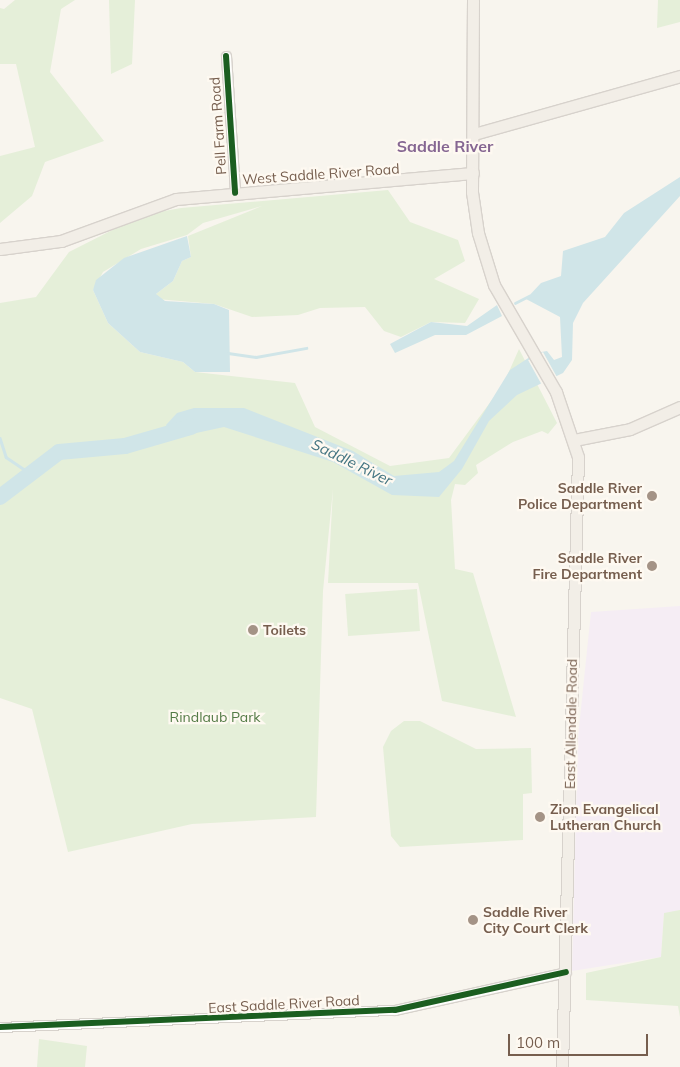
<!DOCTYPE html>
<style>
body{margin:0}
#map{position:relative;width:680px;height:1067px;overflow:hidden;background:#f8f5ee;font-family:Mulish,sans-serif}
div>[style]{position:absolute}
.education>*{inset:0;background:#f5edf4}
.green>*{inset:0;background:#e5efd9;transform-origin:0 0}
.water>*{inset:0;background:#d0e5e8}
.pier>*{inset:0;background:#f8f5ee;transform-origin:0 0}
.stream>*{height:2.5px;margin:-1.25px;padding:0 1.25px;transform-origin:1.25px;border-radius:1.25px;background:#d0e5e8}
.river>*{height:16px;margin:-8px;padding:0 8px;transform-origin:8px;border-radius:8px;background:#d0e5e8}
.roads{filter:drop-shadow(1px 0 #d7d2cc) drop-shadow(-1px 0 #d7d2cc) drop-shadow(0 1px #d7d2cc) drop-shadow(0 -1px #d7d2cc)}
.minor>*{height:9px;margin:-4.5px;padding:0 4.5px;transform-origin:4.5px;border-radius:4.5px;background:#fefefc}
.major>*{height:11px;margin:-5.5px;padding:0 5.5px;transform-origin:5.5px;border-radius:5.5px;background:#f2eee7}
.cycleway>*{height:6px;margin:-3px;padding:0 3px;transform-origin:3px;border-radius:3px;background:#1b5e20}
.dots>*{width:14px;height:14px;translate:-50% -50%;box-sizing:border-box;border:2px solid #fef9f1;border-radius:50%}
span{translate:-50% -50%;white-space:nowrap;text-align:center;line-height:1.15;-webkit-text-stroke:4.5px #fef9f1;paint-order:stroke}
.street-label{font-size:14px;color:#765e4e}
.poi-label{font-size:14px;color:#765e4e;font-weight:700}
.right{translate:-100% -50%;text-align:right}
.left{translate:0 -50%;text-align:left}
.park-label{font-size:14px;color:#547b46}
.water-label{font-size:15px;color:#447582;font-style:italic}
.quarter-label{font-size:16px;color:#856692;font-weight:700}
.scale{position:absolute;left:508px;top:1034px;width:140px;height:22px;box-sizing:border-box;border:2px solid #765e4e;border-top:0;padding-left:6px;font-size:15px;line-height:18px;white-space:nowrap;color:#765e4e;-webkit-text-stroke:4px #fef9f1;paint-order:stroke}
</style>
<div id="map">
<div class="education">
<div style="clip-path:polygon(680px 606px,680px 910px,664px 914px,661px 957px,572px 971px,578px 737px,591px 612px)"></div>
</div>
<div class="green">
<div style="clip-path:polygon(15px 0,75px 0,61px 9px,50px 72px,104px 141px,45px 162px,32px 196px,0 223px,0 156px,35px 147px,16px 64px,0 64px,0 8px,4px 9px)"></div>
<div style="clip-path:polygon(109px 0,135px 0,132px 64px,111px 74px)"></div>
<div style="clip-path:polygon(658px 0,680px 0,680px 22px,657px 28px)"></div>
<div style="clip-path:polygon(388px 190px,410px 222px,458px 240px,465px 261px,434px 279px,479px 299px,465px 323px,431px 322px,401px 337px,384px 331px,365px 307px,320px 308px,298px 315px,252px 317px,214px 304px,157px 299px,156px 294px,173px 281px,182px 261px,191px 257px,188px 236px,262px 206px,203px 223px,187px 235px,141px 249px,103px 272px,93px 290px,108px 323px,140px 352px,183px 362px,195px 372px,295px 383px,315px 427px,390px 466px,449px 458px,503px 385px,519px 349px,557px 423px,548px 434px,542px 431px,513px 442px,476px 465px,478px 473px,465px 485px,455px 484px,451px 500px,455px 569px,473px 573px,516px 717px,442px 701px,418px 583px,328px 583px,333px 489px,323px 591px,316px 817px,192px 824px,68px 852px,32px 709px,0 698px,0 303px,36px 297px,69px 252px,142px 215px,181px 208px)"></div>
<div style="left:417px;top:589px;width:42px;height:72px;rotate:86deg"></div>
<div style="clip-path:polygon(404px 721px,420px 721px,476px 749px,531px 748px,532px 793px,523px 794px,523px 840px,400px 847px,391px 836px,383px 747px,391px 731px)"></div>
<div style="clip-path:polygon(680px 910px,680px 1017px,678px 1006px,586px 1000px,586px 973px,661px 957px,664px 913px)"></div>
<div style="clip-path:polygon(39px 1039px,87px 1046px,85px 1067px,37px 1067px)"></div>
</div>
<div class="water">
<div style="clip-path:polygon(680px 177px,680px 196px,583px 303px,573px 323px,572px 360px,563px 373px,517px 395px,489px 421px,462px 469px,439px 497px,392px 495px,333px 462px,224px 427px,173px 438px,166px 425px,177px 413px,194px 408px,244px 408px,353px 451px,394px 476px,439px 472px,454px 461px,510px 370px,536px 353px,547px 351px,554px 360px,562px 357px,560px 317px,526px 299px,541px 283px,561px 276px,563px 251px,605px 237px,624px 213px)"></div>
<div style="clip-path:polygon(187px 236px,191px 257px,182px 261px,173px 281px,156px 294px,165px 301px,214px 304px,229px 310px,230px 372px,195px 372px,183px 362px,140px 352px,108px 323px,93px 290px,96px 280px,124px 258px)"></div>
<div style="clip-path:polygon(497px 305px,502px 316px,466px 335px,435px 335px,395px 353px,390px 344px,431px 322px,467px 326px)"></div>
</div>
<div class="pier">
<div style="left:543px;top:352px;width:31px;height:17px;rotate:61deg"></div>
</div>
<div class="stream">
<div style="left:515px;top:303px;width:16px;rotate:-27deg"></div>
<div style="left:228px;top:353px;width:28px;rotate:8deg"></div>
<div style="left:256px;top:357px;width:51px;rotate:-10.2deg"></div>
<div style="left:0;top:438px;width:20px;rotate:72deg"></div>
<div style="left:6px;top:457px;width:29px;rotate:34deg"></div>
</div>
<div class="river">
<div style="left:0;top:497px;width:74px;rotate:-37.3deg"></div>
<div style="left:59px;top:452px;width:66px;rotate:-5.2deg"></div>
<div style="left:125px;top:446px;width:69px;rotate:-16.1deg"></div>
</div>
<div class="roads">
<div class="minor">
<div style="left:226px;top:56px;width:137px;rotate:86.2deg"></div>
<div style="left:0;top:1027px;width:395px;rotate:-2.5deg"></div>
<div style="left:395px;top:1010px;width:175px;rotate:-12.5deg"></div>
</div>
<div class="major">
<div style="left:473px;top:0;width:192px;rotate:90.3deg"></div>
<div style="left:472px;top:192px;width:41px;rotate:81.7deg"></div>
<div style="left:478px;top:233px;width:54px;rotate:72.9deg"></div>
<div style="left:494px;top:285px;width:124px;rotate:59.9deg"></div>
<div style="left:556px;top:392px;width:69px;rotate:71.3deg"></div>
<div style="left:578px;top:457px;width:610px;rotate:91.5deg"></div>
<div style="left:474px;top:134px;width:214px;rotate:-15.7deg"></div>
<div style="left:0;top:249px;width:62px;rotate:-7.5deg"></div>
<div style="left:61px;top:241px;width:122px;rotate:-20.1deg"></div>
<div style="left:176px;top:199px;width:298px;rotate:-5deg"></div>
<div style="left:574px;top:440px;width:57px;rotate:-11.1deg"></div>
<div style="left:630px;top:429px;width:55px;rotate:-23.7deg"></div>
</div>
</div>
<div class="cycleway">
<div style="left:226px;top:56px;width:137px;rotate:86.2deg"></div>
<div style="left:0;top:1027px;width:395px;rotate:-2.5deg"></div>
<div style="left:395px;top:1010px;width:175px;rotate:-12.5deg"></div>
</div>
<div class="dots">
<div style="left:652px;top:496px;background:#a49386"></div>
<div style="left:652px;top:566px;background:#a49386"></div>
<div style="left:253px;top:630px;background:#a49386"></div>
<div style="left:540px;top:817px;background:#a49386"></div>
<div style="left:473px;top:920px;background:#a49386"></div>
</div>
<div class="street-label">
<span style="left:218px;top:126px;rotate:-94deg">Pell Farm Road</span>
<span style="left:321px;top:174px;rotate:-4deg">West Saddle River Road</span>
<span style="left:571px;top:724px;rotate:-89deg">East Allendale Road</span>
<span style="left:284px;top:1004px;rotate:-3deg">East Saddle River Road</span>
</div>
<div class="poi-label">
<span class="right" style="left:642px;top:496px">Saddle River<br>Police Department</span>
<span class="right" style="left:642px;top:566px">Saddle River<br>Fire Department</span>
<span class="left" style="left:263px;top:630px">Toilets</span>
<span class="left" style="left:550px;top:817px">Zion Evangelical<br>Lutheran Church</span>
<span class="left" style="left:483px;top:920px">Saddle River<br>City Court Clerk</span>
</div>
<div class="park-label">
<span style="left:215px;top:717px">Rindlaub Park</span>
</div>
<div class="water-label">
<span style="left:352px;top:462px;rotate:26deg">Saddle River</span>
</div>
<div class="quarter-label">
<span style="left:445px;top:146px">Saddle River</span>
</div>
<div class="scale">100 m</div>
</div>
